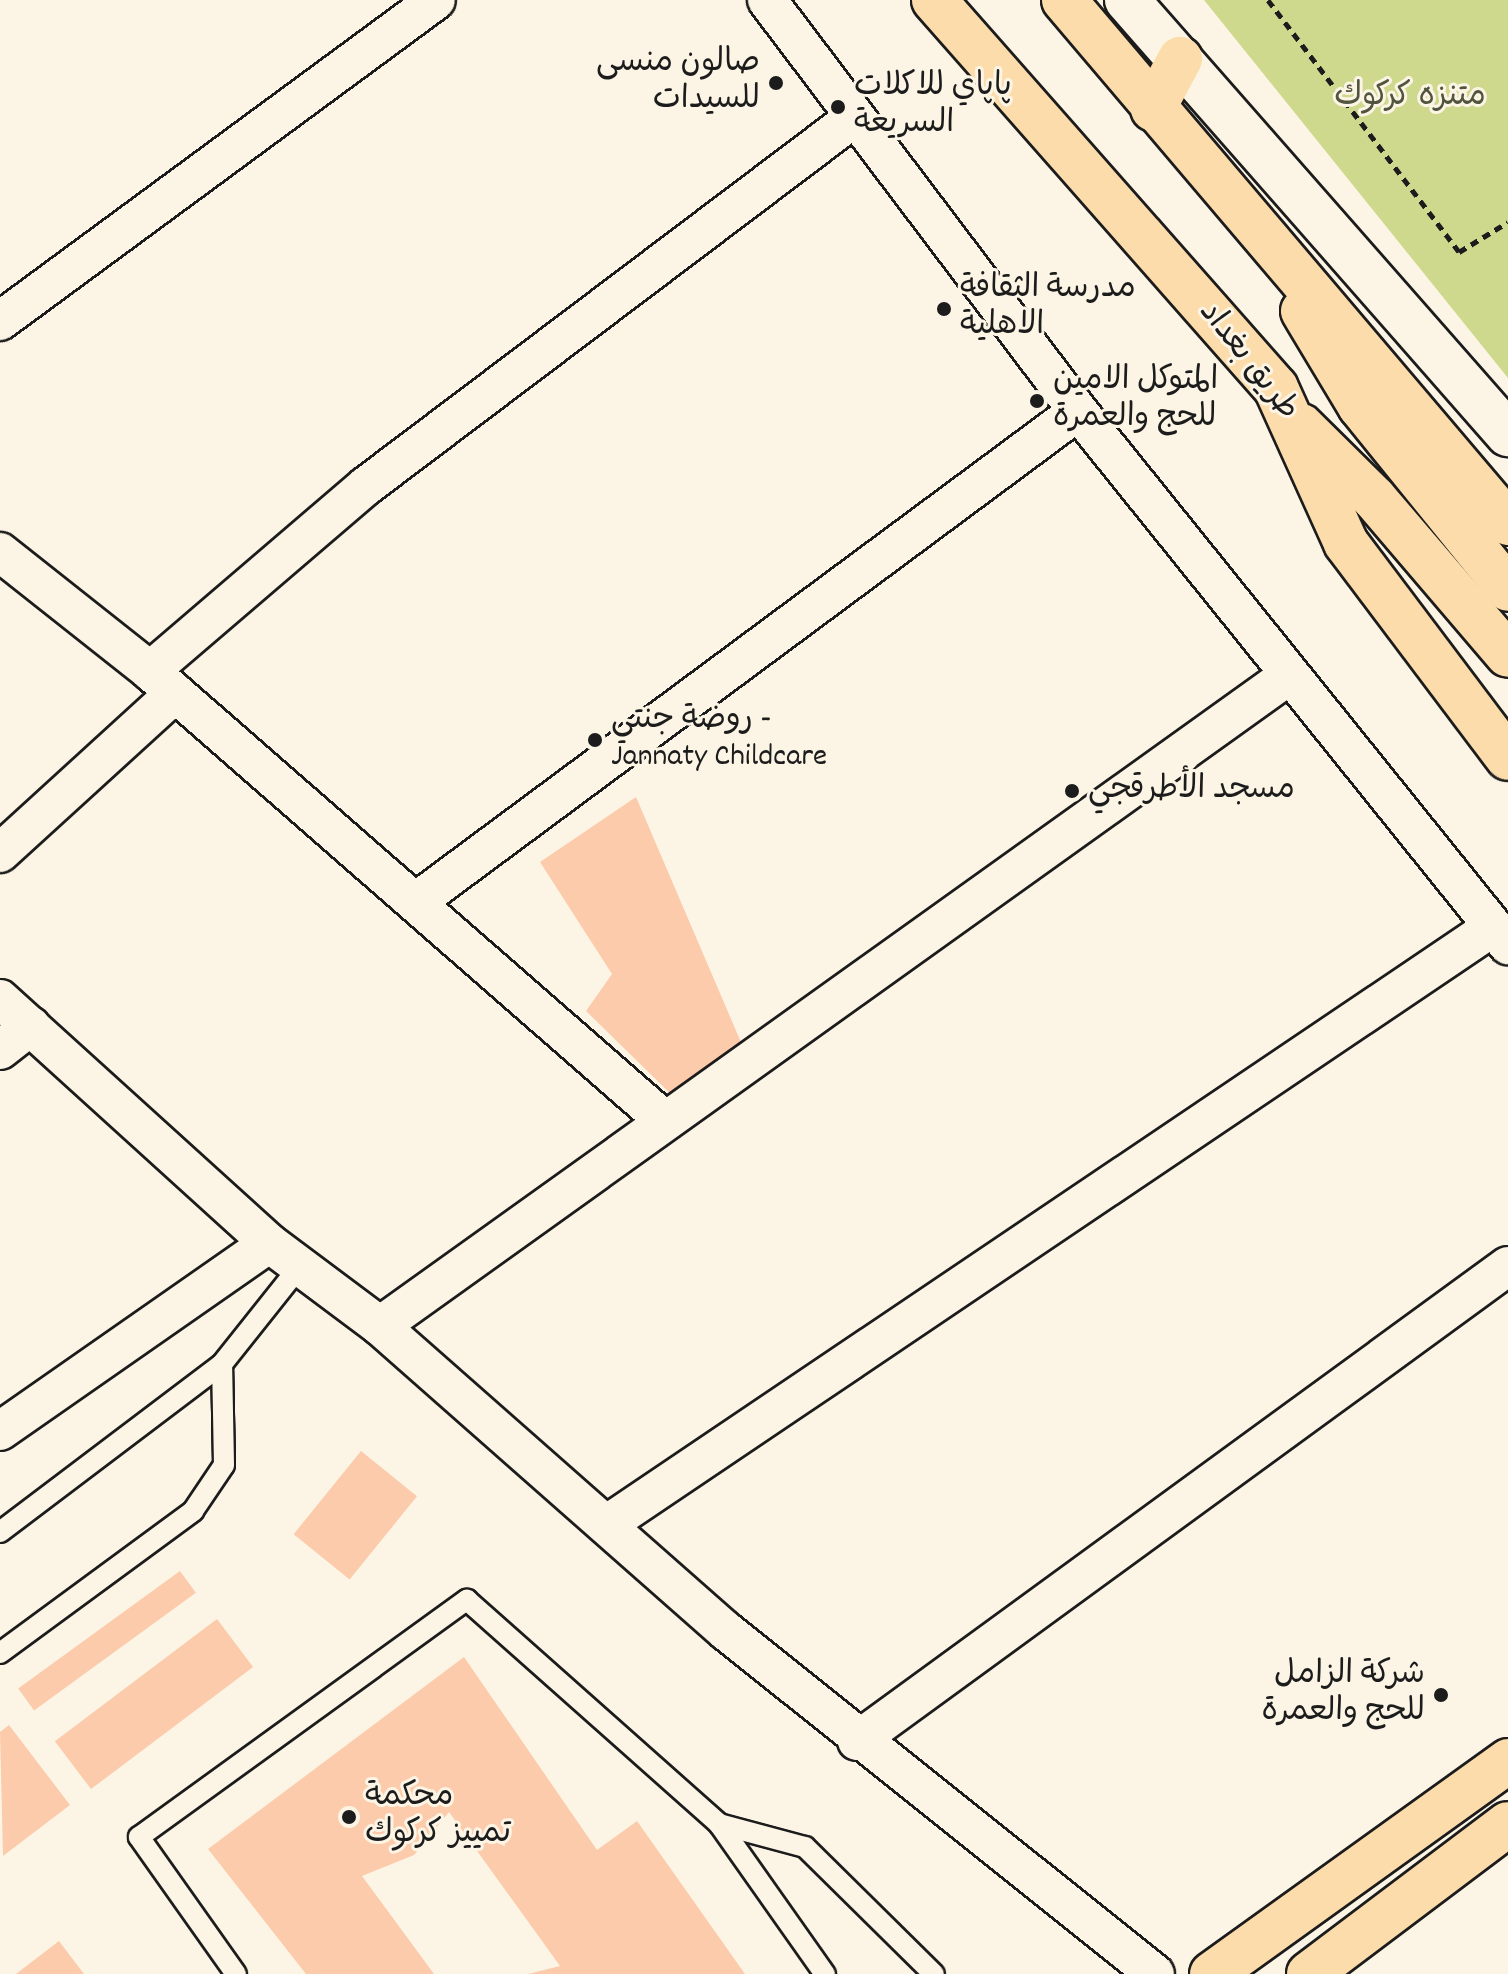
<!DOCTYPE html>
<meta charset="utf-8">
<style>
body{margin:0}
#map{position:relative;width:1508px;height:1974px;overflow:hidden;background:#fcf5e5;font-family:Dekko,"Playpen Sans Arabic",sans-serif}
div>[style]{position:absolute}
.green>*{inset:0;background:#ced98d}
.building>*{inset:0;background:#fccbab;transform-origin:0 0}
.path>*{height:5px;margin-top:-2.5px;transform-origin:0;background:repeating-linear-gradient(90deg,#1c1c1c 0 8px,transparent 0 14px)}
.roads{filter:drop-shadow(2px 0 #1c1c1c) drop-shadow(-2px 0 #1c1c1c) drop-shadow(0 2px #1c1c1c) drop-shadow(0 -2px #1c1c1c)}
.lane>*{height:20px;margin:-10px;padding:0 10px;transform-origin:10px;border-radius:10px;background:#fcf5e5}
.street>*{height:38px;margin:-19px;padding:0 19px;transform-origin:19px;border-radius:19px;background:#fcf5e5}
.secondary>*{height:44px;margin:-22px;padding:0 22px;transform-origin:22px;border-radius:22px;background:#fcf5e5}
.primary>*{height:44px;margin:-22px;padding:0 22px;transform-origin:22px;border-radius:22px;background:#fddcac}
.dots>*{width:22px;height:22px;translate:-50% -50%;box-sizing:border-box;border:4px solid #fcf5e5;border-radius:50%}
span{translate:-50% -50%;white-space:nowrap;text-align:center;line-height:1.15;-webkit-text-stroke:6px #fcf5e5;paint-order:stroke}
.poi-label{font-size:32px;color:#1c1c1c}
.right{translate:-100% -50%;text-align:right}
.left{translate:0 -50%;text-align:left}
.park-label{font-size:32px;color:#51553e}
.street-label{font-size:32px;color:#1c1c1c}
</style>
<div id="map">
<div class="green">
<div style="clip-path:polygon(1204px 0,1508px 0,1508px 378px)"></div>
</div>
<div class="building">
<div style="clip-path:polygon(636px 797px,746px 1054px,677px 1100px,586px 1011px,612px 974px,540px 862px)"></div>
<div style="left:361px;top:1451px;width:72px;height:107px;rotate:39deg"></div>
<div style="left:180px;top:1571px;width:27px;height:200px;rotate:54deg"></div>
<div style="left:217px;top:1619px;width:60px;height:203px;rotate:53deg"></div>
<div style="clip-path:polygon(464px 1657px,597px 1850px,637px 1821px,745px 1974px,528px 1974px,560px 1966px,449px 1812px,414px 1855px,362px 1876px,434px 1974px,306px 1974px,208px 1849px)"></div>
<div style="clip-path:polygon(9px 1725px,70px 1805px,3px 1856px,0 1732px)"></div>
<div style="clip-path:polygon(59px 1941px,84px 1974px,16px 1974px)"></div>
</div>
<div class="path">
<div style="left:1268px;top:0;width:316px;rotate:52.8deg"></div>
<div style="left:1459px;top:252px;width:57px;rotate:-31.5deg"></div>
</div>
<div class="roads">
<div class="lane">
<div style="left:0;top:1532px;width:278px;rotate:-37.1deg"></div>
<div style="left:222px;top:1364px;width:125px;rotate:-51.5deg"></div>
<div style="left:0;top:1653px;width:240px;rotate:-36.3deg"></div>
<div style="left:193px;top:1511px;width:55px;rotate:-56deg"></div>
<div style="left:224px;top:1465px;width:101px;rotate:-91.1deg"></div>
<div style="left:719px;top:1824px;width:89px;rotate:15deg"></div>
<div style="left:805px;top:1847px;width:181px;rotate:44.6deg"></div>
<div style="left:236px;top:1974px;width:168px;rotate:-125.3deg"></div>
<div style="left:139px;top:1837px;width:405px;rotate:-35.9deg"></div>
<div style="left:467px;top:1600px;width:337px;rotate:41.6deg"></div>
<div style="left:719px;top:1824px;width:184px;rotate:54.8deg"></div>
</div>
<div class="street">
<div style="left:767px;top:0;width:515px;rotate:52.89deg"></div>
<div style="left:1078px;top:411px;width:686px;rotate:51.16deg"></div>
<div style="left:0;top:321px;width:541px;rotate:-36.36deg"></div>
<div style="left:0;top:552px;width:191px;rotate:38.4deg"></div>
<div style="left:150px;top:671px;width:682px;rotate:41.14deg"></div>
<div style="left:150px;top:671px;width:284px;rotate:-40.6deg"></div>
<div style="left:366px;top:486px;width:613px;rotate:-37.04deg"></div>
<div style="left:0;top:853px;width:237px;rotate:-42.4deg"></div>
<div style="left:416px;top:902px;width:824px;rotate:-36.56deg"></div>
<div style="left:0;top:999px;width:363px;rotate:42.2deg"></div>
<div style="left:269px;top:1243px;width:139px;rotate:36.8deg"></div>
<div style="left:380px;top:1326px;width:461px;rotate:41.4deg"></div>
<div style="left:726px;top:1631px;width:549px;rotate:38.64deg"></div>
<div style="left:0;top:1050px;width:39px;rotate:-38deg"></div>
<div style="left:380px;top:1326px;width:1117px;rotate:-35.6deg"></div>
<div style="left:0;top:1431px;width:328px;rotate:-34.9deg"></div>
<div style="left:606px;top:1525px;width:1070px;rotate:-33.99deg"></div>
<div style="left:857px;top:1741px;width:806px;rotate:-36.12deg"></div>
</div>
<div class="secondary">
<div style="left:1127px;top:0;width:578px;rotate:48.72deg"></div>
</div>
<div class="primary">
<div style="left:934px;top:0;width:517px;rotate:48.61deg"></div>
<div style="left:1276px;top:388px;width:170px;rotate:65.7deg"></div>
<div style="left:1346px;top:543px;width:269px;rotate:53deg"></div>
<div style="left:1064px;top:0;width:686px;rotate:49.67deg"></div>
<div style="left:1153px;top:109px;width:57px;rotate:-61.6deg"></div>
<div style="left:1303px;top:311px;width:111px;rotate:59deg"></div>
<div style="left:1360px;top:406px;width:235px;rotate:51deg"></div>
<div style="left:1301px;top:426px;width:103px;rotate:44.6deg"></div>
<div style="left:1374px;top:498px;width:206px;rotate:49.5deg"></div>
<div style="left:1212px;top:1974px;width:365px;rotate:-35.7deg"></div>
<div style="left:1309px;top:1974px;width:249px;rotate:-37deg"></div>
</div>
</div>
<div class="dots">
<div style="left:776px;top:83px;background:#1c1c1c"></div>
<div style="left:838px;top:107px;background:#1c1c1c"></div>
<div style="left:944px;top:309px;background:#1c1c1c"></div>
<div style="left:1037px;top:401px;background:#1c1c1c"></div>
<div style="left:595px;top:740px;background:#1c1c1c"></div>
<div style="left:1072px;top:791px;background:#1c1c1c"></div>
<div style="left:1441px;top:1695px;background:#1c1c1c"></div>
<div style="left:349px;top:1817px;background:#1c1c1c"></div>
</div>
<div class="poi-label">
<span class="right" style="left:760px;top:83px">صالون منسى<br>للسيدات</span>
<span class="left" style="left:854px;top:107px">پاپاي للاكلات<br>السريعة</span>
<span class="left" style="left:960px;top:309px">مدرسة الثقافة<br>الاهلية</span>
<span class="left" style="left:1053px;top:401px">المتوكل الامين<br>للحج والعمرة</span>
<span class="left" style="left:611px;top:740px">روضة جنتي -<br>Jannaty Childcare</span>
<span class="left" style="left:1088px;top:791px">مسجد الأطرقجي</span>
<span class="right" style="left:1425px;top:1695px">شركة الزامل<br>للحج والعمرة</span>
<span class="left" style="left:365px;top:1817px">محكمة<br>تمييز كركوك</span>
</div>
<div class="park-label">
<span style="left:1410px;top:98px">متنزه كركوك</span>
</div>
<div class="street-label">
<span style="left:1247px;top:362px;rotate:52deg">طريق بغداد</span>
</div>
</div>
